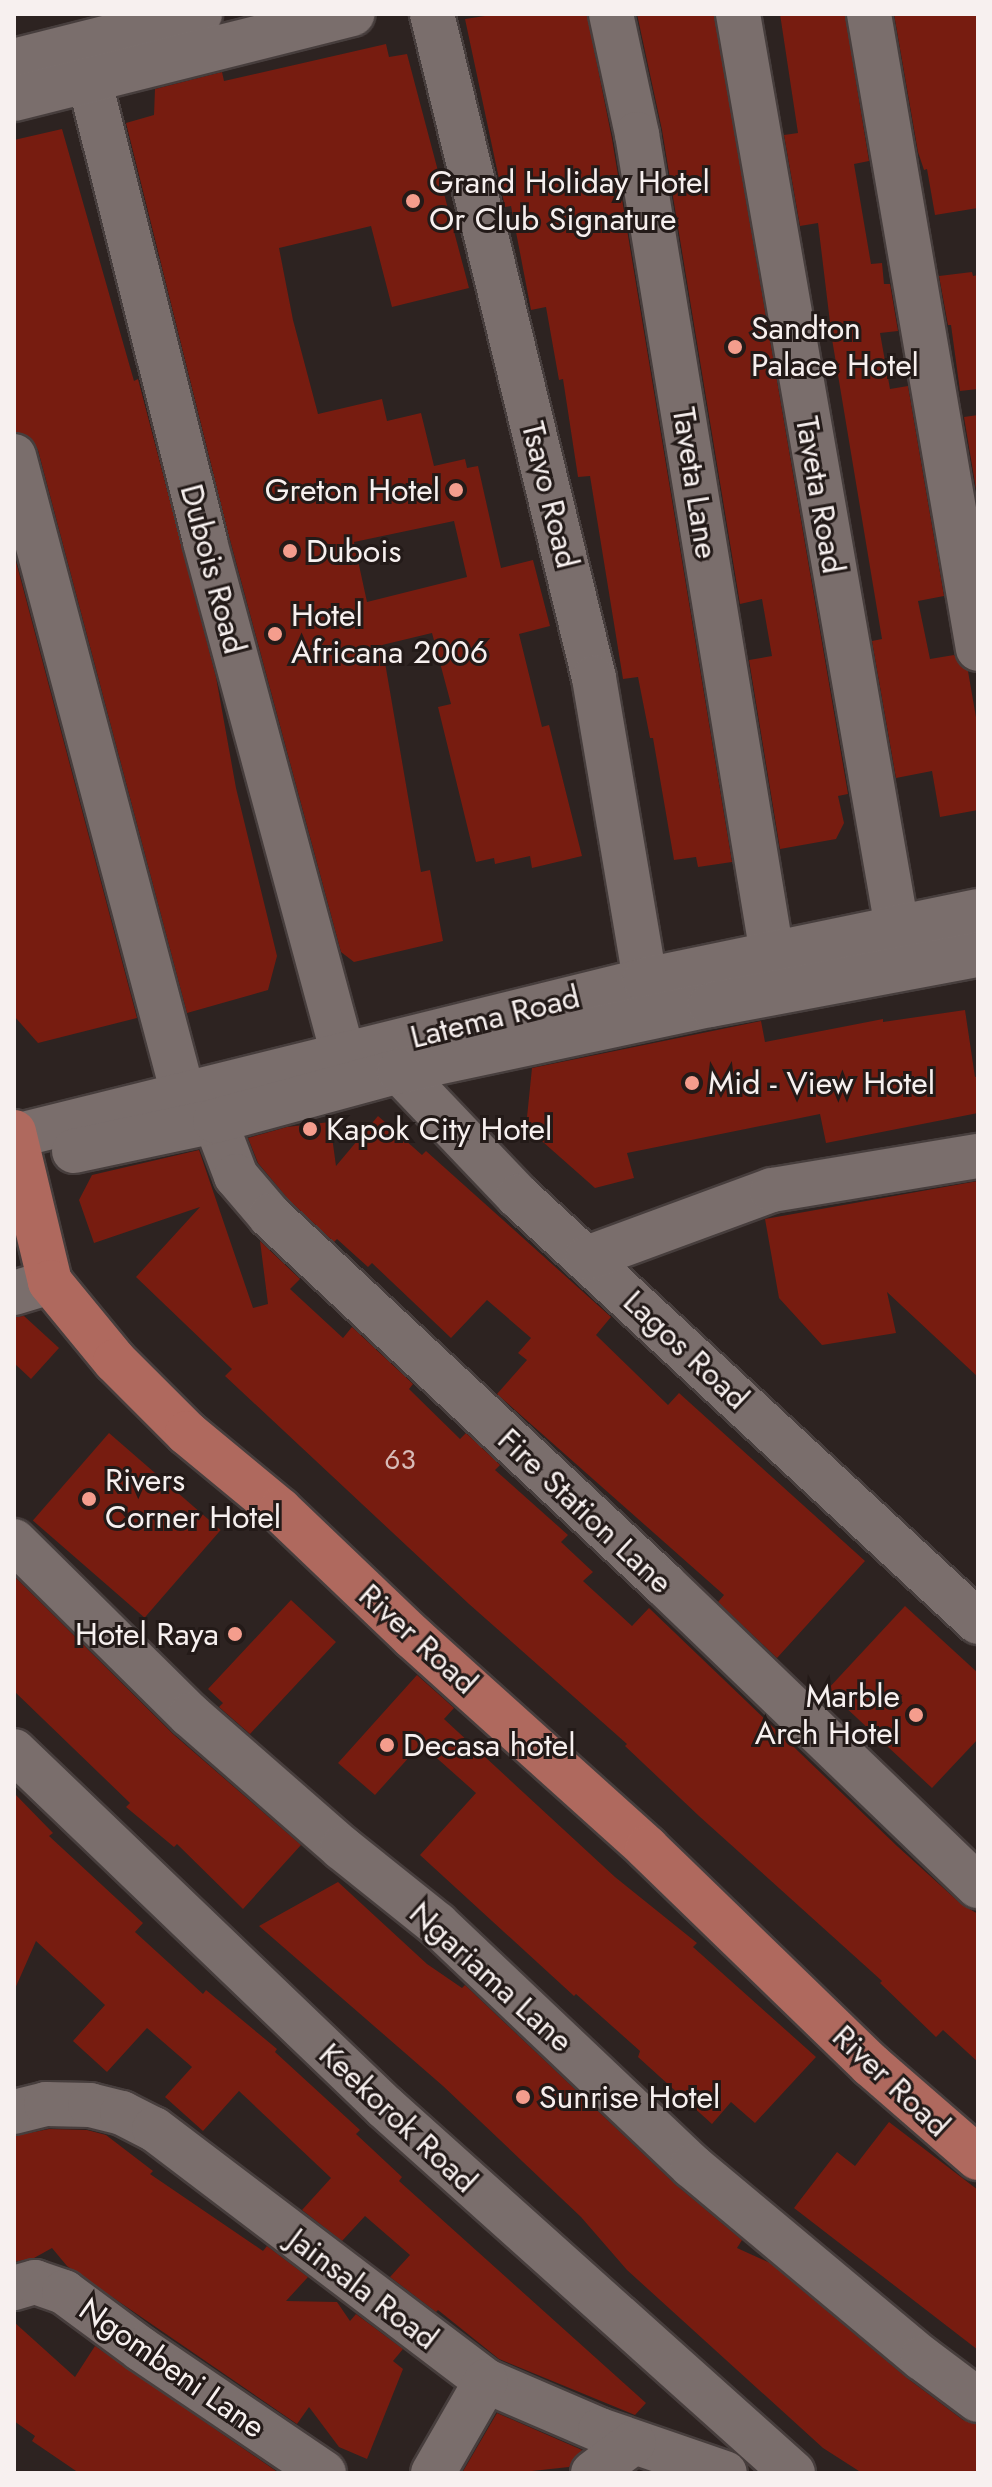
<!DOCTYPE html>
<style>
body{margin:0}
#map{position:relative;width:992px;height:2487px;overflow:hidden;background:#2d2321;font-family:Jost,sans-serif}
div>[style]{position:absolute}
.building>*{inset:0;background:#771c10;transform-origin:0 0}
.roads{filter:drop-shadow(2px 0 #473e3d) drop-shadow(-2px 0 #473e3d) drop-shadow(0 2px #473e3d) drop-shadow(0 -2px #473e3d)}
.minor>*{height:44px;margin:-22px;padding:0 22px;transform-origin:22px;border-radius:22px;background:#7a6e6c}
.major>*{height:44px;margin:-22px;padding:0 22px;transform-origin:22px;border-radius:22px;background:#af695e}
.dots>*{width:22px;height:22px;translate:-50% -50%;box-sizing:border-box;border:4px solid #231a18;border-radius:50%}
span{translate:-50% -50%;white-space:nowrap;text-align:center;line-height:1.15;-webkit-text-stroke:6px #231a18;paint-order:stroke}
.number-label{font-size:28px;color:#d7bbb7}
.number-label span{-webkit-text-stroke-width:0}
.poi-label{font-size:32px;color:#f7f0ef}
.left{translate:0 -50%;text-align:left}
.right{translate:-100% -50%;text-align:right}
.street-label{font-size:32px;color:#f7f0ef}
.frame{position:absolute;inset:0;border:16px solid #f7f0ef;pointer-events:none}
</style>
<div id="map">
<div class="building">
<div style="clip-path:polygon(498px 14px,587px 14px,612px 139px,732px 862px,698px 867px,696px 857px,674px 860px,653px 738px,650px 738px,638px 677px,623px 679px,590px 476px,578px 477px,563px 379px,559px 380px,546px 307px,531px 310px,511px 206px,505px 207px,465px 19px)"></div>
<div style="clip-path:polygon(637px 14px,714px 14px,848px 794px,838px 796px,844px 823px,836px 839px,780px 849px,749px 660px,772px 656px,762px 599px,740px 604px,662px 130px)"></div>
<div style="clip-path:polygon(780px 14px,845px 14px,869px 161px,854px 164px,871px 264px,882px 263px,884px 284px,890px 284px,898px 331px,880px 333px,890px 389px,908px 386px,944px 596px,918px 601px,930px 659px,954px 655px,968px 671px,978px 729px,978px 810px,940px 817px,932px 771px,896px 778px,872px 641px,882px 639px,832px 339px,818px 223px,800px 226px,784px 135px,798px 133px)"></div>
<div style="clip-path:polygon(894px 14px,978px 14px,978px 208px,935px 215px,927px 169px,924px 170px,918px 152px)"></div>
<div style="clip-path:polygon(evenodd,386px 44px,389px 57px,407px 54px,469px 288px,392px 307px,371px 226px,279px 248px,293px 320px,318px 414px,382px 399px,387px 421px,421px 413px,434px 466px,465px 459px,467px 468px,478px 466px,501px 568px,533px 560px,550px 626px,519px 634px,542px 727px,549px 725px,582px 856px,532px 868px,530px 856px,495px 864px,494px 858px,476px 862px,438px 707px,451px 704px,432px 633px,382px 645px,421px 872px,430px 870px,443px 941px,354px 962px,341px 952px,229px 536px,126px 123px,154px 115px,155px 89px,222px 72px,224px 81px,386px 44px,454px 521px,467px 577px,367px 602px,354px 542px,454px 521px)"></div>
<div style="clip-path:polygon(62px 129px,134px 381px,138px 379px,216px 677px,236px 788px,277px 956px,268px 990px,187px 1013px,38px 450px,31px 438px,14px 432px,14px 140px)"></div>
<div style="clip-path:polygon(972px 272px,973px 276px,978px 275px,978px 389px,960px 391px,951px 325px,948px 325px,939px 276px)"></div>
<div style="clip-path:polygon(978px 415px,978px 501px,964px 417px)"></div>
<div style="clip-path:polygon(14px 554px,137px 1018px,38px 1043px,14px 1016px)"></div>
<div style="clip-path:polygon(965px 1010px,975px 1077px,978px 1076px,978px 1113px,826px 1143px,820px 1114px,627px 1153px,634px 1178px,595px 1188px,526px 1127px,532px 1068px,761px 1021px,765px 1042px,883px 1019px,883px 1022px)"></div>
<div style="clip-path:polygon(378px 1116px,422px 1155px,426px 1151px,611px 1317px,596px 1335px,668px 1405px,679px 1393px,865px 1561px,777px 1658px,718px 1602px,724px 1595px,497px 1394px,527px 1360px,518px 1353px,531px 1338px,487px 1300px,451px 1338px,372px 1263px,368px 1267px,337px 1239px,334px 1242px,288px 1199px,258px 1163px,248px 1138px,287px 1127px,330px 1122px,336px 1166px)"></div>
<div style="clip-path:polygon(199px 1150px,253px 1308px,268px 1304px,260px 1241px,300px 1279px,290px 1289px,343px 1338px,352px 1327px,413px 1384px,409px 1389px,460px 1439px,466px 1433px,500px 1465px,495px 1470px,568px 1535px,561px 1542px,593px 1572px,583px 1581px,632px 1626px,649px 1608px,897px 1846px,961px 1904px,978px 1914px,978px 2062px,943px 2030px,936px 2037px,880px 1983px,882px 1981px,699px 1816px,625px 1746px,627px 1744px,469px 1604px,225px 1376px,232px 1369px,136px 1277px,200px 1207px,94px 1243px,79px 1200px,92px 1175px)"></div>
<div style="clip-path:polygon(978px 1181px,978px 1377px,887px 1292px,896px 1333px,822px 1345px,779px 1298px,765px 1219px)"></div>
<div style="clip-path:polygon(24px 1316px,59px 1348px,31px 1379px,14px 1363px,14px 1317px)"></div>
<div style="left:109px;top:1433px;width:148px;height:116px;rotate:41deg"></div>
<div style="clip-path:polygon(14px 1576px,173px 1734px,301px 1845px,243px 1909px,177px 1844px,174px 1847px,126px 1807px,130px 1803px,14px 1691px)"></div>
<div style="clip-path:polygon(291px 1600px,336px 1642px,250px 1734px,219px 1707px,223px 1703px,208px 1689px)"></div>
<div style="clip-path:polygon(905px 1606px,978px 1673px,978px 1739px,932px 1788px,827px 1690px)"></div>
<div style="clip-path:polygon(417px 1675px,454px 1708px,444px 1719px,615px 1877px,697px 1943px,693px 1947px,816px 2057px,755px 2123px,731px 2102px,712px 2124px,638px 2057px,640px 2051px,576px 1994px,574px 1996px,420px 1855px,476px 1793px,421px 1744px,375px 1795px,338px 1763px)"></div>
<div style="clip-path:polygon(14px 1793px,53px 1833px,49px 1836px,143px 1923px,135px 1932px,203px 1994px,206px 1990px,277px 2049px,275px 2052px,360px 2130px,356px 2134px,402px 2177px,399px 2181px,646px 2403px,635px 2415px,499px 2359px,438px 2310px,436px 2312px,390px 2277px,410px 2255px,365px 2216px,342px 2241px,302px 2210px,331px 2178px,239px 2091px,203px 2131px,165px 2097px,192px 2067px,147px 2028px,107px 2072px,73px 2041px,105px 2005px,36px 1941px,14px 1991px)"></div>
<div style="clip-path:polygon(338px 1882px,427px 1964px,462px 1988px,465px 1985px,675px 2184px,742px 2240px,737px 2248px,770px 2263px,907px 2378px,963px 2420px,978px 2424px,978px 2473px,862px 2473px,823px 2448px,627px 2270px,581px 2217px,443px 2086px,259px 1926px)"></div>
<div style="clip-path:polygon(889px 2122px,978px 2190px,978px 2350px,794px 2208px,837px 2152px,855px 2166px)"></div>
<div style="clip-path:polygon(49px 2129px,87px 2130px,106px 2135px,153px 2171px,150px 2174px,263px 2251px,267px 2246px,308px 2277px,286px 2301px,337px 2302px,350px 2321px,356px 2314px,403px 2349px,393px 2361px,403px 2369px,367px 2459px,339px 2447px,309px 2407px,297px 2424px,67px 2266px,52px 2248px,34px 2258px,14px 2262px,14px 2136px)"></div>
<div style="clip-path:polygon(14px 2322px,75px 2377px,95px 2346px,279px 2473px,79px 2473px,32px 2441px,35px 2436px,14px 2421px)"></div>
<div style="clip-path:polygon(497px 2413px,582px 2450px,569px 2467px,514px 2473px,462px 2473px)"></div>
</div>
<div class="roads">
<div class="minor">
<div style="left:432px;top:14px;width:683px;rotate:76.29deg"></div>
<div style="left:594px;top:678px;width:306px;rotate:80.4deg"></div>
<div style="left:611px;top:14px;width:123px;rotate:77.8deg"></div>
<div style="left:637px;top:134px;width:831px;rotate:80.65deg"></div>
<div style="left:738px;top:14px;width:928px;rotate:80.13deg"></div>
<div style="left:869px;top:14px;width:644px;rotate:80.26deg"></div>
<div style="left:14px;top:61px;width:192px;rotate:-14.2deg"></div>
<div style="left:90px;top:83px;width:473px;rotate:75.9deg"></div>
<div style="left:205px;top:542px;width:530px;rotate:74.92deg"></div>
<div style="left:14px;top:99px;width:349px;rotate:-14.1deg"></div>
<div style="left:14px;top:456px;width:660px;rotate:75.16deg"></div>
<div style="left:399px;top:1071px;width:173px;rotate:46.4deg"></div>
<div style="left:518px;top:1196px;width:627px;rotate:42.8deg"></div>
<div style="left:215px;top:1121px;width:59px;rotate:69.1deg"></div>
<div style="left:236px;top:1176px;width:52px;rotate:49.6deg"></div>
<div style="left:270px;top:1216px;width:539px;rotate:43.05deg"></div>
<div style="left:664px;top:1584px;width:436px;rotate:43.9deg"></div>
<div style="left:15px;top:1136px;width:649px;rotate:-13.91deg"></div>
<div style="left:645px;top:980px;width:340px;rotate:-11.7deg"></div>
<div style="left:74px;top:1151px;width:144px;rotate:-12deg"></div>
<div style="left:215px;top:1121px;width:191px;rotate:-15.2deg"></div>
<div style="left:399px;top:1071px;width:318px;rotate:-12deg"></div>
<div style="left:710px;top:1005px;width:273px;rotate:-10.6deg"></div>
<div style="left:587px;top:1258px;width:197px;rotate:-20.2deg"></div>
<div style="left:772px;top:1190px;width:209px;rotate:-9.4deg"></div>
<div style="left:14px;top:1293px;width:38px;rotate:-17deg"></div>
<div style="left:14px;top:1541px;width:247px;rotate:44.7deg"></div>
<div style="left:190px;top:1715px;width:202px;rotate:41.2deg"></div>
<div style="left:342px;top:1848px;width:122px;rotate:38.7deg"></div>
<div style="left:437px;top:1924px;width:352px;rotate:43.5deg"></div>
<div style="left:692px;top:2166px;width:300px;rotate:39.9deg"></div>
<div style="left:922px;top:2358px;width:70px;rotate:36.9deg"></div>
<div style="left:14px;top:1751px;width:514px;rotate:43.82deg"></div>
<div style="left:385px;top:2107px;width:548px;rotate:41.89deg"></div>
<div style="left:14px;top:2112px;width:33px;rotate:-14deg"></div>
<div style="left:46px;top:2104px;width:44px;rotate:1.3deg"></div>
<div style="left:90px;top:2105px;width:33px;rotate:14deg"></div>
<div style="left:122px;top:2113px;width:36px;rotate:27deg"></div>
<div style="left:154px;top:2129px;width:417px;rotate:37.2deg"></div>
<div style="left:486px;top:2381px;width:124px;rotate:23.3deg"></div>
<div style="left:600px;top:2430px;width:132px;rotate:19deg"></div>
<div style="left:14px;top:2288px;width:22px;rotate:-16deg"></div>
<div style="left:35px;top:2282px;width:31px;rotate:19deg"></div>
<div style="left:64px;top:2292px;width:96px;rotate:36.5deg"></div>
<div style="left:141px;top:2349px;width:221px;rotate:34.1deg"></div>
<div style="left:433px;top:2473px;width:106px;rotate:-60.1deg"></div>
<div style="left:593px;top:2473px;width:51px;rotate:-37.1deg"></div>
</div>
<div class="major">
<div style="left:14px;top:1132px;width:154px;rotate:76.5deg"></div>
<div style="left:50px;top:1282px;width:102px;rotate:50.6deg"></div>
<div style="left:115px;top:1361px;width:102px;rotate:45deg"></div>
<div style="left:187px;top:1433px;width:121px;rotate:39.6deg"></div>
<div style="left:280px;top:1510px;width:184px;rotate:43.7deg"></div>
<div style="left:413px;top:1637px;width:315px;rotate:42deg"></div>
<div style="left:647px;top:1848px;width:312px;rotate:44.1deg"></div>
<div style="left:871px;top:2065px;width:142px;rotate:41deg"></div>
</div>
</div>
<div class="dots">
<div style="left:413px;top:201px;background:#f49d8d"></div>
<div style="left:735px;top:347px;background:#f49d8d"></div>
<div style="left:456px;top:490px;background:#f49d8d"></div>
<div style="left:290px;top:551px;background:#f49d8d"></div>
<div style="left:275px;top:634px;background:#f49d8d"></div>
<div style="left:692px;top:1083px;background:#f49d8d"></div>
<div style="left:310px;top:1129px;background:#f49d8d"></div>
<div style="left:89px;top:1499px;background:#f49d8d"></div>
<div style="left:235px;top:1634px;background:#f49d8d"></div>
<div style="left:916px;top:1715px;background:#f49d8d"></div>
<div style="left:387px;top:1745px;background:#f49d8d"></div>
<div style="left:523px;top:2097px;background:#f49d8d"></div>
</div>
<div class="number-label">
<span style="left:400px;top:1460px">63</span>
</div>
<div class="poi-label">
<span class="left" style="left:429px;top:201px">Grand Holiday Hotel<br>Or Club Signature</span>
<span class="left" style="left:751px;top:347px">Sandton<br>Palace Hotel</span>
<span class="right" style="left:440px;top:490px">Greton Hotel</span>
<span class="left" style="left:306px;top:551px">Dubois</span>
<span class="left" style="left:291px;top:634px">Hotel<br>Africana 2006</span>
<span class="left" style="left:708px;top:1083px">Mid - View Hotel</span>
<span class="left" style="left:326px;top:1129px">Kapok City Hotel</span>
<span class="left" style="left:105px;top:1499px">Rivers<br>Corner Hotel</span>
<span class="right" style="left:219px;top:1634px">Hotel Raya</span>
<span class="right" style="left:900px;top:1715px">Marble<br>Arch Hotel</span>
<span class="left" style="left:403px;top:1745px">Decasa hotel</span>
<span class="left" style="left:539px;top:2097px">Sunrise Hotel</span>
</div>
<div class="street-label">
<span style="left:695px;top:483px;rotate:81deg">Taveta Lane</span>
<span style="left:550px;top:495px;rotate:76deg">Tsavo Road</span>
<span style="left:820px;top:495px;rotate:80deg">Taveta Road</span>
<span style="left:213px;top:569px;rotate:75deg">Dubois Road</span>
<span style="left:495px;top:1017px;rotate:-14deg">Latema Road</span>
<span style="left:686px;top:1350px;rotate:43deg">Lagos Road</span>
<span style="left:585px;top:1511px;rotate:43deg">Fire Station Lane</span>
<span style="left:418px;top:1639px;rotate:42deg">River Road</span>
<span style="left:491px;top:1977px;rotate:42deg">Ngariama Lane</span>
<span style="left:891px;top:2081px;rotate:43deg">River Road</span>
<span style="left:398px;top:2118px;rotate:43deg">Keekorok Road</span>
<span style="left:363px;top:2289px;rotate:37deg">Jainsala Road</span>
<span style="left:172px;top:2368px;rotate:35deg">Ngombeni Lane</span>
</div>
<div class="frame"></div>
</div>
